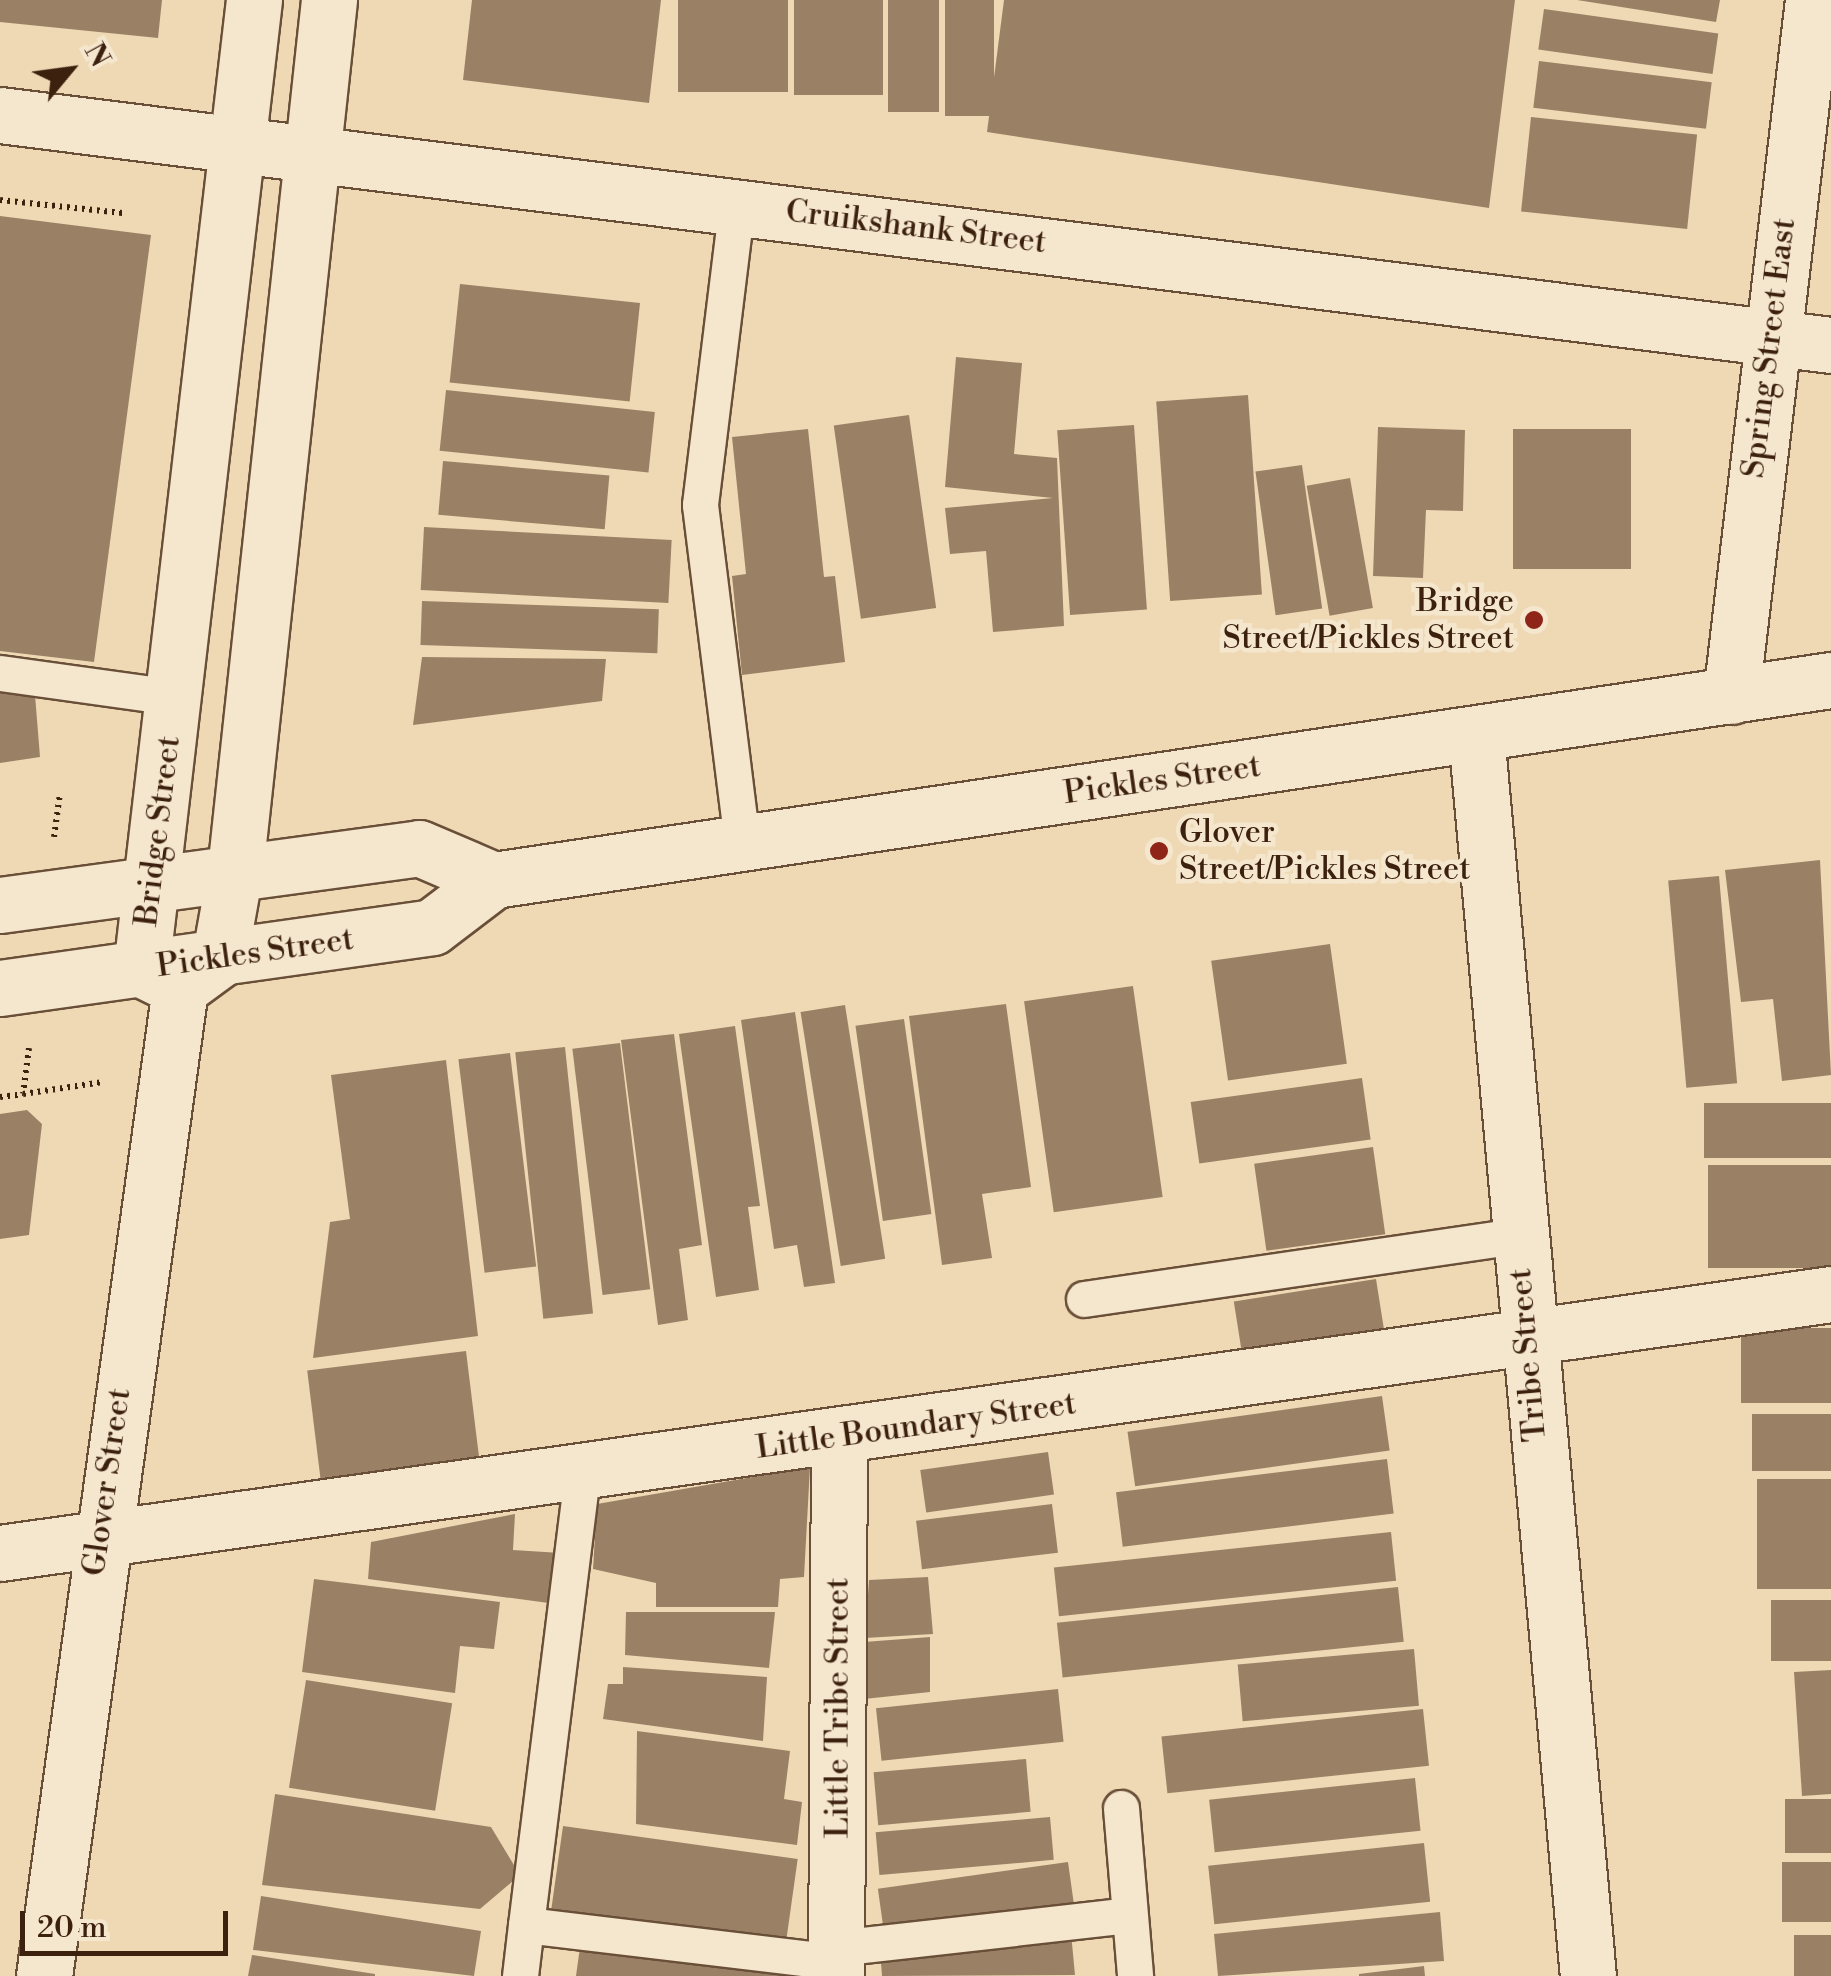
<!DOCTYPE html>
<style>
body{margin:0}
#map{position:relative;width:1831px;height:1976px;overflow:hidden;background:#efd9b4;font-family:"Libre Bodoni",serif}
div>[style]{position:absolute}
.building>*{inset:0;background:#9a8165;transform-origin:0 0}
.path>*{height:6px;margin-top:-3px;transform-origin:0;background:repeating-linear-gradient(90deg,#3d210f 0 2.5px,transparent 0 7.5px)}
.roads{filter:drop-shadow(2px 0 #6a4f38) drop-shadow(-2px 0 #6a4f38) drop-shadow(0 2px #6a4f38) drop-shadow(0 -2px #6a4f38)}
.service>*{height:35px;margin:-17.5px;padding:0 17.5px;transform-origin:17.5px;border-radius:17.5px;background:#f5e6ce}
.minor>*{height:55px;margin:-27.5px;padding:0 27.5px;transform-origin:27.5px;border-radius:27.5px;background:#f5e6ce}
.tertiary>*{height:55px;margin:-27.5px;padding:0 27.5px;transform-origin:27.5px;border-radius:27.5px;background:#f5e6ce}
.dots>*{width:28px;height:28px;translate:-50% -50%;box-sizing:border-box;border:5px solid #f5e6ce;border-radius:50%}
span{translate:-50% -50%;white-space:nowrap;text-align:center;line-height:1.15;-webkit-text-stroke:9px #f5e6ce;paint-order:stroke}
.street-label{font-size:32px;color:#3d210f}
.poi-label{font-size:32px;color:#3d210f}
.right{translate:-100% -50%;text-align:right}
.left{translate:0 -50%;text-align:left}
.north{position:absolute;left:20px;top:20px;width:100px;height:100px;-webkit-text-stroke:8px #f5e6ce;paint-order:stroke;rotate:61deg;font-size:28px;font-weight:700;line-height:40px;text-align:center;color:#3d210f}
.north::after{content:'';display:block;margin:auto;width:35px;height:45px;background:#3d210f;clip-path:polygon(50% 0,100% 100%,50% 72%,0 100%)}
.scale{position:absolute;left:20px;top:1911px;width:208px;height:45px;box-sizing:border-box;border:5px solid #3d210f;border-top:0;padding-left:12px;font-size:30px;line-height:35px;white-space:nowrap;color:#3d210f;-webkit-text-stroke:8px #f5e6ce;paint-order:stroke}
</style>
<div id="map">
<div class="building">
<div style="clip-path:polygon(0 0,162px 0,158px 38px,0 22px)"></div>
<div style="clip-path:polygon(472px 0,661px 0,649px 103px,463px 80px)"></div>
<div style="left:678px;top:0;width:110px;height:92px"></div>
<div style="left:794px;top:0;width:89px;height:95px"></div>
<div style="left:888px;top:0;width:51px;height:112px"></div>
<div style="left:945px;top:0;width:49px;height:116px"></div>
<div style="clip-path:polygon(1004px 0,1515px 0,1489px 208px,987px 132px)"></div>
<div style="clip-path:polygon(1577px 0,1720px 0,1716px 22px)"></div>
<div style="left:1544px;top:9px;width:176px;height:41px;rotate:8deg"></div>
<div style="left:1539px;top:61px;width:174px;height:47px;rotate:7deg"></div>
<div style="left:1531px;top:117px;width:167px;height:95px;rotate:6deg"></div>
<div style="clip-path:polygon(0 216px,151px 235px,94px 662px,0 651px)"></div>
<div style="left:460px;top:284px;width:181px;height:99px;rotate:6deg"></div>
<div style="clip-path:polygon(956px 357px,1022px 363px,1014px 454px,1057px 458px,1064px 626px,993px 632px,986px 551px,950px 554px,945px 508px,1053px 498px,945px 487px)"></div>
<div style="left:446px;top:390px;width:210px;height:61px;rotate:6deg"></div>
<div style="left:1248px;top:395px;width:200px;height:92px;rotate:86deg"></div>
<div style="left:909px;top:415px;width:195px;height:76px;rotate:82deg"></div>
<div style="left:1134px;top:425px;width:185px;height:77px;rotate:86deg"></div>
<div style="clip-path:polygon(1378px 427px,1465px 430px,1463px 511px,1426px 510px,1423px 578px,1373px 576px)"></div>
<div style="clip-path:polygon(808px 429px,824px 577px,835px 576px,845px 662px,742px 675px,732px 576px,746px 574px,732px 437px)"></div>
<div style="left:1513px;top:429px;width:118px;height:140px"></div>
<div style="left:443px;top:461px;width:167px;height:54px;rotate:5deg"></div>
<div style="left:1302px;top:465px;width:145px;height:47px;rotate:82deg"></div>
<div style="left:1350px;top:478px;width:132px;height:44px;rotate:80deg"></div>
<div style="left:424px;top:527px;width:248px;height:63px;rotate:3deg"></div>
<div style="left:422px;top:601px;width:237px;height:44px;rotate:2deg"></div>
<div style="clip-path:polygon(422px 657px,606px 659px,602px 701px,413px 725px)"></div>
<div style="clip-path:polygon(0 690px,35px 695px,40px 757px,0 763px)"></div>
<div style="clip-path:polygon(1820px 860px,1831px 1075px,1782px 1081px,1773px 999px,1741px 1002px,1725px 870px)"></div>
<div style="left:1719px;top:876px;width:208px;height:51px;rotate:85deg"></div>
<div style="left:1330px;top:944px;width:121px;height:120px;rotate:82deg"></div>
<div style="left:1133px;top:986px;width:213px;height:110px;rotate:82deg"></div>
<div style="clip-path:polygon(1006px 1004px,1031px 1187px,982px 1194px,992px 1258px,942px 1265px,909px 1016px)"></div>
<div style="left:845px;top:1005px;width:257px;height:45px;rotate:81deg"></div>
<div style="clip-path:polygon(795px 1012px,835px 1283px,804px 1287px,797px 1245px,774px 1249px,741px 1020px)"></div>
<div style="left:904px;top:1019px;width:197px;height:49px;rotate:82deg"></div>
<div style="clip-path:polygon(735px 1026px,760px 1206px,748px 1207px,759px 1290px,716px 1297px,679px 1034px)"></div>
<div style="clip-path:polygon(674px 1034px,702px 1245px,679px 1249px,688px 1320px,658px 1325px,621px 1040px)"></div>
<div style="left:620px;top:1043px;width:248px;height:48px;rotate:83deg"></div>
<div style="left:565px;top:1047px;width:268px;height:50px;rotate:84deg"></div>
<div style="left:510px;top:1053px;width:215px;height:52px;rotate:83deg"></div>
<div style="clip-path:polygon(446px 1060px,478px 1336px,313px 1358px,330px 1222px,350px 1219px,331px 1075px)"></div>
<div style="left:1362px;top:1078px;width:62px;height:173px;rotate:82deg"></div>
<div style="left:1831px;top:1103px;width:55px;height:127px;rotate:90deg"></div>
<div style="clip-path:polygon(27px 1110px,42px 1124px,29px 1235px,0 1239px,0 1114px)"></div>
<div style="left:1373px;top:1147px;width:88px;height:120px;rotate:82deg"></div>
<div style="left:1831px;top:1165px;width:103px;height:123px;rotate:90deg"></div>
<div style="left:1376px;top:1279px;width:58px;height:144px;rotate:81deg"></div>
<div style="left:1831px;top:1328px;width:75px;height:90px;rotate:90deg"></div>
<div style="left:466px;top:1351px;width:119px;height:160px;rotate:83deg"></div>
<div style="left:1382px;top:1396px;width:55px;height:257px;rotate:82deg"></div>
<div style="left:1831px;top:1414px;width:57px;height:79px;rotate:90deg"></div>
<div style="left:1048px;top:1452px;width:43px;height:129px;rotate:82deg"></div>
<div style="left:1387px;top:1459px;width:55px;height:273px;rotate:83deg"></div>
<div style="clip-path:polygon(810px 1467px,804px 1577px,780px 1579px,778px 1607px,656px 1607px,656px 1583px,593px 1569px,597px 1504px)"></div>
<div style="left:1831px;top:1479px;width:110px;height:74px;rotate:90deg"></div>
<div style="left:1052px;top:1504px;width:49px;height:137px;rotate:83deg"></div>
<div style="clip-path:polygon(515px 1514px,513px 1550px,561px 1553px,556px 1604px,368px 1579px,371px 1542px)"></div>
<div style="left:1391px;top:1532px;width:49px;height:339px;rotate:84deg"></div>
<div style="clip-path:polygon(928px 1577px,933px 1634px,865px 1638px,869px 1580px)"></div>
<div style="clip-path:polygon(314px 1579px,500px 1602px,494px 1649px,460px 1646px,455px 1693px,302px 1672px)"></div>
<div style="left:1398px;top:1587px;width:55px;height:343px;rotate:84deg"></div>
<div style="left:1831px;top:1600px;width:61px;height:60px;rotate:90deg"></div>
<div style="clip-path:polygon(626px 1612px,775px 1612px,769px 1668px,625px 1655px)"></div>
<div style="clip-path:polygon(930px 1637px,930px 1692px,864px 1699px,864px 1642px)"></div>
<div style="left:1414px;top:1649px;width:57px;height:177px;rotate:85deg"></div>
<div style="clip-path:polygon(623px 1667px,767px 1677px,763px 1741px,603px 1719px,608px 1684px,623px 1684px)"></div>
<div style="clip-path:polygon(1831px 1670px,1831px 1794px,1802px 1796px,1794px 1672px)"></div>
<div style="left:306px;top:1680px;width:148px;height:109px;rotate:9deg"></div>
<div style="left:1058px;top:1689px;width:53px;height:183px;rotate:84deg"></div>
<div style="left:1423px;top:1709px;width:57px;height:263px;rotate:84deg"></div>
<div style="clip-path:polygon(637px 1731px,790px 1751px,784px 1799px,802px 1802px,797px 1845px,636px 1824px)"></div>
<div style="left:1026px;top:1759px;width:53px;height:153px;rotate:85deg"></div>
<div style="left:1415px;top:1778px;width:53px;height:207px;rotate:84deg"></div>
<div style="clip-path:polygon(275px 1794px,491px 1827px,520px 1875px,480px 1909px,262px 1885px)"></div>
<div style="left:1831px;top:1799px;width:54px;height:46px;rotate:90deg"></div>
<div style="left:1050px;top:1817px;width:43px;height:175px;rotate:85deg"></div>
<div style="left:563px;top:1826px;width:237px;height:86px;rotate:8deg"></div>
<div style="left:1424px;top:1843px;width:59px;height:217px;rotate:84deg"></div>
<div style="left:1068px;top:1862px;width:49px;height:192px;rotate:82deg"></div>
<div style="left:1831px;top:1862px;width:60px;height:49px;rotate:90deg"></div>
<div style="clip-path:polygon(261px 1896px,481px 1931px,474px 1976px,253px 1950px)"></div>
<div style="clip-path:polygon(1440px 1912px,1444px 1961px,1218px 1976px,1214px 1934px)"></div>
<div style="clip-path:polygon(1071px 1933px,1075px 1975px,882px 1976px,880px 1949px)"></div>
<div style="left:1831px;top:1935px;width:41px;height:37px;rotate:90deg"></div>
<div style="clip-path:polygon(580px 1947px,788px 1970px,787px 1976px,576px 1976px)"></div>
<div style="clip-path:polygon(252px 1955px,375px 1974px,375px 1976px,248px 1976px)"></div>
<div style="clip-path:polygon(1424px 1966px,1425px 1976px,1359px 1976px,1359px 1974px)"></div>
</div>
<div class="path">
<div style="left:0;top:200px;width:123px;rotate:6.1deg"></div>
<div style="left:54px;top:837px;width:44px;rotate:-82.2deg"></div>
<div style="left:29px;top:1048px;width:46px;rotate:97.4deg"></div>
<div style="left:23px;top:1094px;width:81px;rotate:-8.5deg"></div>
<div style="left:0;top:1097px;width:23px;rotate:-7deg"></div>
</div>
<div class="roads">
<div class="service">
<div style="left:737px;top:203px;width:304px;rotate:97deg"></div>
<div style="left:700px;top:505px;width:339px;rotate:82.9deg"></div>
<div style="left:0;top:673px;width:176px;rotate:7.9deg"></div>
<div style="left:1084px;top:1299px;width:439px;rotate:-8.3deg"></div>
<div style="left:1121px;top:1808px;width:169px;rotate:85.2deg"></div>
<div style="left:526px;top:1925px;width:454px;rotate:-82.9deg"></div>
<div style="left:836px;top:1948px;width:294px;rotate:-6.4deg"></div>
<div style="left:520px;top:1976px;width:51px;rotate:-83.3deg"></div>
<div style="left:526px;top:1925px;width:313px;rotate:6.8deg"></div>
</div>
<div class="minor">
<div style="left:0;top:115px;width:1845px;rotate:7.16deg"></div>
<div style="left:1731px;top:696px;width:701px;rotate:-83.28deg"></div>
<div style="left:1476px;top:734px;width:1247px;rotate:84.85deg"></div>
<div style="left:182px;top:987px;width:46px;rotate:-36.1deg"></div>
<div style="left:219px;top:960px;width:90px;rotate:-79.8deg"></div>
<div style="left:235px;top:871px;width:876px;rotate:-83.84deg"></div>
<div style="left:180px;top:988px;width:43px;rotate:-154deg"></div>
<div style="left:141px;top:969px;width:976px;rotate:-83.35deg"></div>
<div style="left:0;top:1553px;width:1849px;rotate:-8.05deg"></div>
<div style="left:44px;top:1976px;width:997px;rotate:-82.16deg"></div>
<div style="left:836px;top:1976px;width:537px;rotate:-89.68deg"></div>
</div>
<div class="tertiary">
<div style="left:0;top:905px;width:423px;rotate:-7.7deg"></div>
<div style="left:419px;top:848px;width:82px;rotate:23.1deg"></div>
<div style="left:0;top:988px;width:436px;rotate:-8deg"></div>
<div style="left:432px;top:927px;width:78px;rotate:-37.2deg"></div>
<div style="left:494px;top:880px;width:1352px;rotate:-8.51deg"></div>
</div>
</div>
<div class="dots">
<div style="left:1534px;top:620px;background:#8f2418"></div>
<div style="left:1159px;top:851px;background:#8f2418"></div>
</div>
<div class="street-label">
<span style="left:916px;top:227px;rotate:7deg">Cruikshank Street</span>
<span style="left:1769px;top:348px;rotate:-83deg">Spring Street East</span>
<span style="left:1162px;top:780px;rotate:-8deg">Pickles Street</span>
<span style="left:158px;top:831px;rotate:-83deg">Bridge Street</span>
<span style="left:255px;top:953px;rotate:-8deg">Pickles Street</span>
<span style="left:1528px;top:1355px;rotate:-95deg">Tribe Street</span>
<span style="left:916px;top:1426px;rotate:-8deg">Little Boundary Street</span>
<span style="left:107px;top:1482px;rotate:-82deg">Glover Street</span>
<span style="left:838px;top:1708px;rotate:-90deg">Little Tribe Street</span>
</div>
<div class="poi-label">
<span class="right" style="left:1514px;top:620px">Bridge<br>Street/Pickles Street</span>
<span class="left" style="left:1179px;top:851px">Glover<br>Street/Pickles Street</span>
</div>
<div class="north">N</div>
<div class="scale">20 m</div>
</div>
